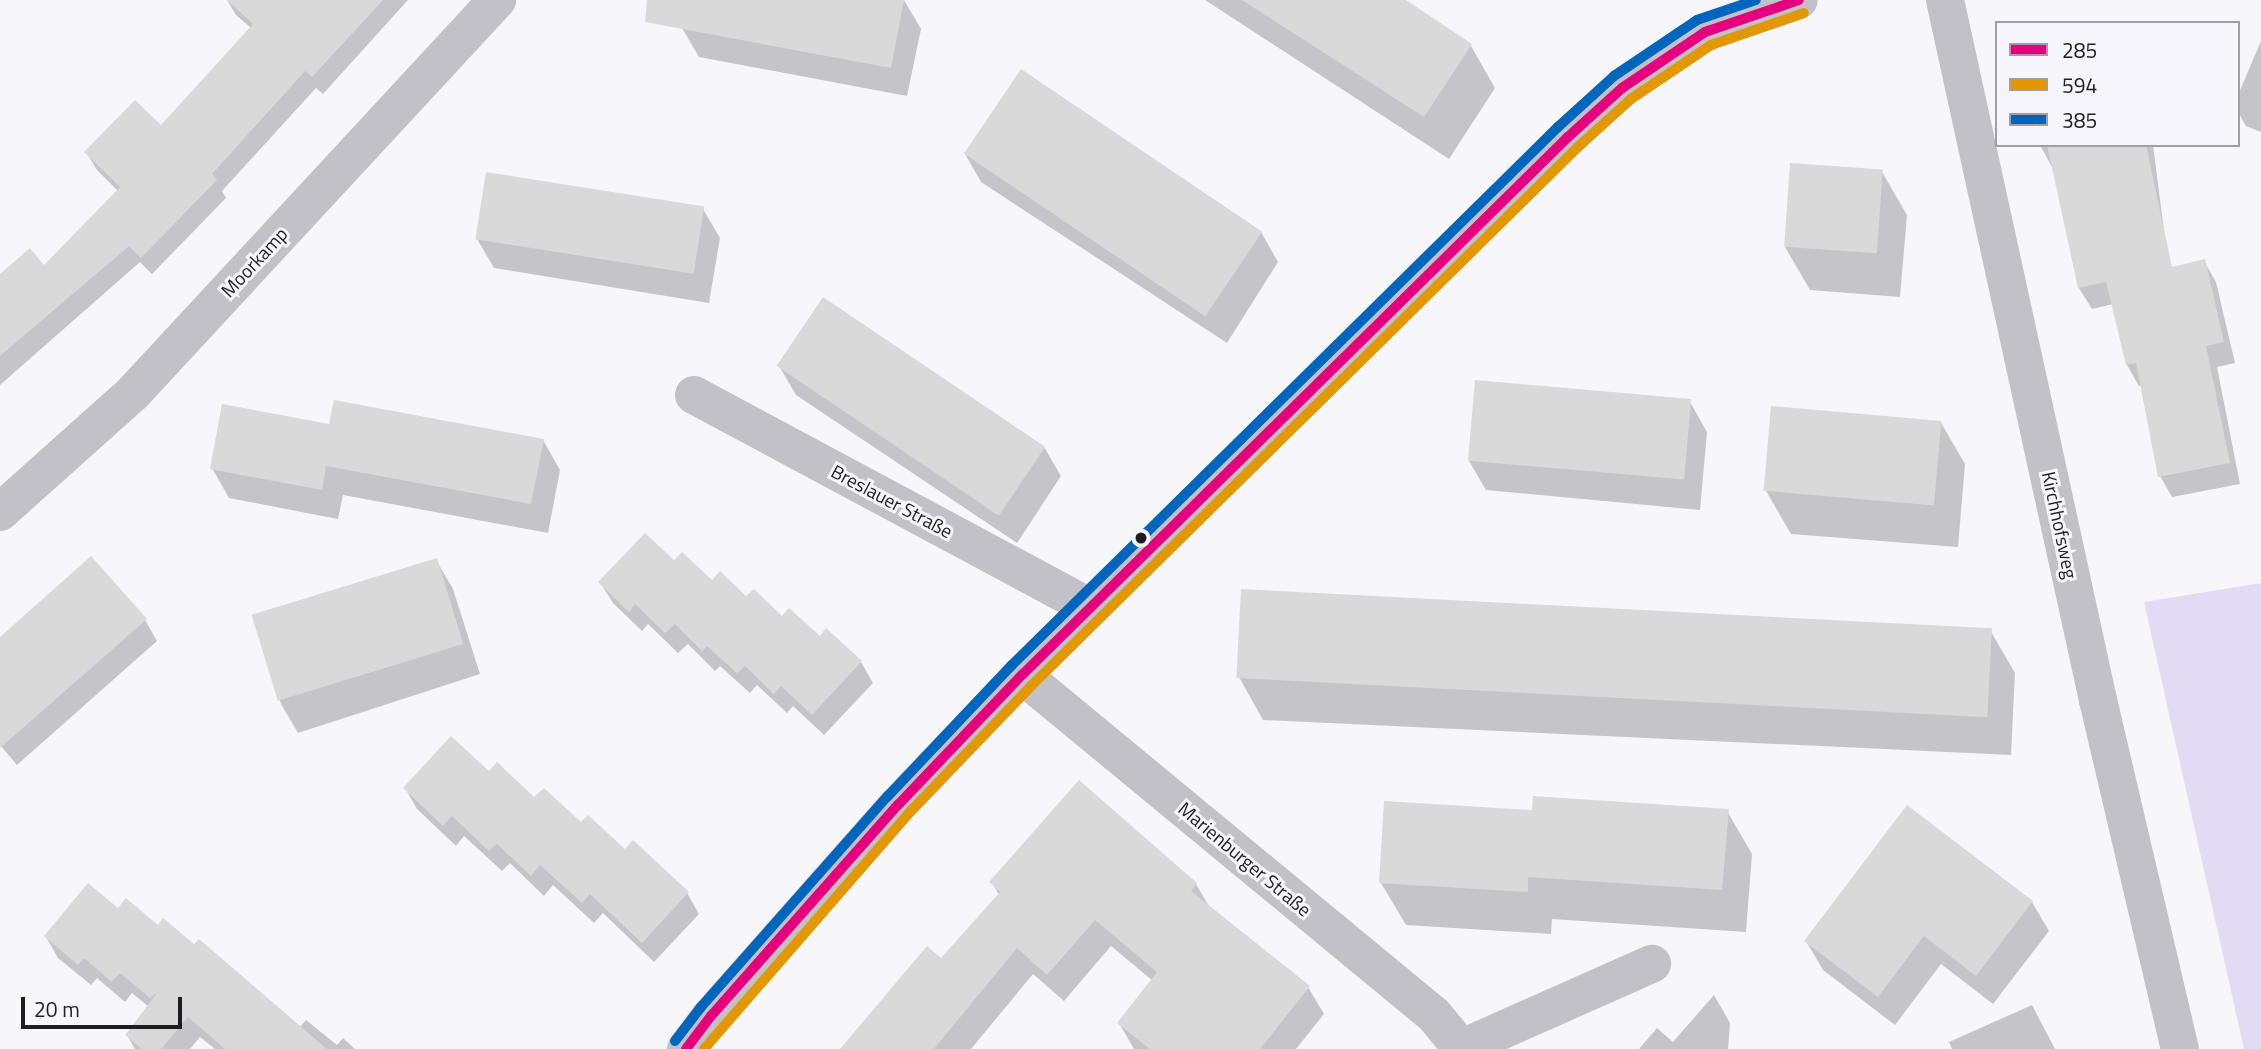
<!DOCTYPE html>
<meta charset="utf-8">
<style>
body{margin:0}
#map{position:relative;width:2261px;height:1049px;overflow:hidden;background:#f7f6fa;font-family:"Titillium Web",sans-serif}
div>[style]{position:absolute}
.green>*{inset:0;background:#e2dbf4}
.shadow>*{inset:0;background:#0003}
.building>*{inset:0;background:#d9d9da;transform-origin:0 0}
.minor>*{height:38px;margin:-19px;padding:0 19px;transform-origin:19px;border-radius:19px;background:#c3c1c8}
.bus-1>*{height:10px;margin:-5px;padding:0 5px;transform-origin:5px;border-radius:5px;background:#e5007d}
.bus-2>*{height:10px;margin:-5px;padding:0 5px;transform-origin:5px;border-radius:5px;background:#e19803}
.bus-3>*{height:10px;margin:-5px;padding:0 5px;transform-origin:5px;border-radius:5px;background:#0065bd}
.dots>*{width:19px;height:19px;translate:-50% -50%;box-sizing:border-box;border:4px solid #f6f5fb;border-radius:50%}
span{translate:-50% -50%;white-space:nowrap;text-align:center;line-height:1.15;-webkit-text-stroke:6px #f6f5fb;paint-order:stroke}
.street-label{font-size:19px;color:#1e1d20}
.legend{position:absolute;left:1995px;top:21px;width:245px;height:126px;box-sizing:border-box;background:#f6f5fb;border:2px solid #a09fa3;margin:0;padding:9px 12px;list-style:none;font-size:21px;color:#1e1d20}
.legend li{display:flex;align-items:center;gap:14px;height:35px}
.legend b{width:35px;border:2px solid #a09fa3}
.scale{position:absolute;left:21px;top:997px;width:161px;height:32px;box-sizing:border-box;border:4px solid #1e1d20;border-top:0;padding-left:9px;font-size:21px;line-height:24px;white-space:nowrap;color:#1e1d20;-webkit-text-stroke:5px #f6f5fb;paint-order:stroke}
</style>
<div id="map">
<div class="green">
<div style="clip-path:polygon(2261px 583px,2261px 1049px,2244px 1049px,2144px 602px)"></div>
</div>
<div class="shadow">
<div style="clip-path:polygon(227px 0,408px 0,323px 94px,316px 88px,222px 191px,226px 198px,152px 274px,140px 262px,0 385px,0 277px,44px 267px,118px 191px,97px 170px,86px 152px,161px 128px,251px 28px,236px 15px)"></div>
<div style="clip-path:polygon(687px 0,904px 0,921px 29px,907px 96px,699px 57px,682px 28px)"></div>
<div style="clip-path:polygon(1205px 0,1403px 0,1471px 46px,1495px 88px,1449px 159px)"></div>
<div style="clip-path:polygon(2261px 41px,2261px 132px,2246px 126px,2238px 112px,2238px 95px)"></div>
<div style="clip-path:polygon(2040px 145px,2153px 145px,2169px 269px,2204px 261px,2216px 282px,2235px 363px,2217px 367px,2240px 484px,2172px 497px,2160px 476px,2143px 385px,2139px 386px,2127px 365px,2113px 304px,2092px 309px,2079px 288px,2054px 171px)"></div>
<div style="clip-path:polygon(964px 152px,1261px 232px,1278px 262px,1227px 343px,981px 182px)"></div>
<div style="clip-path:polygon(1882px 172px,1907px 215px,1900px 297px,1810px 290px,1785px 247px)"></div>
<div style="clip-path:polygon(703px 209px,720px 238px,709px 303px,494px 268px,477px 239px)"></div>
<div style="clip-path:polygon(779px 366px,1044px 447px,1061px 476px,1017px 543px,796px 395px)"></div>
<div style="clip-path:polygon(1690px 402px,1707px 432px,1700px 510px,1486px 490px,1469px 461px)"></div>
<div style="clip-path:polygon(1940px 421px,1965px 464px,1958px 547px,1791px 534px,1766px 491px)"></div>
<div style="clip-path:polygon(330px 426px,543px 440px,560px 470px,548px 533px,343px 495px,338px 519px,229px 498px,212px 468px)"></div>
<div style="clip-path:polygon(436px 560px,453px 589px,480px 674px,298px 733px,281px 704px,254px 618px)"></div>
<div style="clip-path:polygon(674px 563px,861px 662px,873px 683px,824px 735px,793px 706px,787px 713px,757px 685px,750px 693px,720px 666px,715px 671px,688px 644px,678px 653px,648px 624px,642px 631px,613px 603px,600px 582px)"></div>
<div style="clip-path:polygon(145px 620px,157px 641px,17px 765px,0 745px,0 639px)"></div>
<div style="clip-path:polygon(1990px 630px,2015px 673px,2011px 755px,1263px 720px,1239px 677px)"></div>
<div style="clip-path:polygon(489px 773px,625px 851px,687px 893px,699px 914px,654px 962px,603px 913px,594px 923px,553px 885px,544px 896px,510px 863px,502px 871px,464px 836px,456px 846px,417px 809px,405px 788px)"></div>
<div style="clip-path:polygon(1727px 811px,1752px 854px,1746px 932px,1552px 919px,1551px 934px,1406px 925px,1381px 883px,1534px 812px)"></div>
<div style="clip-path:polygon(992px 882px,1196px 884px,1210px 908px,1308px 987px,1324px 1014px,1296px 1049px,1134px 1049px,1119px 1023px,1153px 981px,1111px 946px,1064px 1001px,1033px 974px,971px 1049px,842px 1049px,942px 961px,999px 895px)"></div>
<div style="clip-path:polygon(2032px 902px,2049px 931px,1993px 1004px,1941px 964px,1895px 1025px,1823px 970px,1806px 941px)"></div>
<div style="clip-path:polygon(118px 910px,158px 928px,299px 1028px,306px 1020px,337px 1045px,343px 1038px,355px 1049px,215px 1049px,200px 1037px,190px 1049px,135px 1049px,127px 1035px,149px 1007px,132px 993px,125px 1002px,97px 978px,91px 985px,58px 958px,46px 937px)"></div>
<div style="clip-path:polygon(1714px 995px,1730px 1023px,1728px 1049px,1639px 1049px,1657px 1028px,1673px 1042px)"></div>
<div style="clip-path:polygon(2032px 1005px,2055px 1049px,1952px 1049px,1949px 1042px)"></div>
</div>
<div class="building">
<div style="clip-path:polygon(227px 0,383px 0,312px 77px,305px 71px,212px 174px,217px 180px,141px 258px,129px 246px,0 356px,0 274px,30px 248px,44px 265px,120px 187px,84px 152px,135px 100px,161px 125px,253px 24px)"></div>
<div style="clip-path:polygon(647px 0,904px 0,891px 68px,645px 22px)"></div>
<div style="clip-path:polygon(1242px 0,1406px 0,1472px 44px,1424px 117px)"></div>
<div style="left:1021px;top:69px;width:291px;height:102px;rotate:34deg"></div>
<div style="clip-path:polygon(2047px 145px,2146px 145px,2172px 267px,2205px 259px,2224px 342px,2206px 346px,2230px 463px,2158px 477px,2136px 363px,2126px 365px,2106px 282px,2078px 288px)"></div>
<div style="left:1790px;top:163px;width:93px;height:84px;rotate:4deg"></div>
<div style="left:486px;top:172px;width:221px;height:68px;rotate:9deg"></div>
<div style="left:823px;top:297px;width:268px;height:83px;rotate:34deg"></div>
<div style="left:1475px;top:380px;width:217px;height:81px;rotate:5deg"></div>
<div style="clip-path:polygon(334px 400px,544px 439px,531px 504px,326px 466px,322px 490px,210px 469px,222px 404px,329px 424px)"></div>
<div style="left:1771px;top:406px;width:171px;height:85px;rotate:5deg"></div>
<div style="clip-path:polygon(645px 533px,674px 560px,682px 552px,712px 580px,720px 571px,746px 596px,754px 589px,782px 616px,789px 608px,820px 636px,826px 628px,862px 661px,812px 715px,781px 686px,774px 694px,745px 666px,737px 673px,707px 646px,702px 651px,675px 624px,665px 633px,635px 604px,629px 612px,598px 582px)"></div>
<div style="clip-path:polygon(91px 556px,147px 619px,0 748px,0 637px)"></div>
<div style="left:437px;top:558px;width:90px;height:194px;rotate:73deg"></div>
<div style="left:1241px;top:589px;width:752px;height:89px;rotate:3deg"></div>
<div style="clip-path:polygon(451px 736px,489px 771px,497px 762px,534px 797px,544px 788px,581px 822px,588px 815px,625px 849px,633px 840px,689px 892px,642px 943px,590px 894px,582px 903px,540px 865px,531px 876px,497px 844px,489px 851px,452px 816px,443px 826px,403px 788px)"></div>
<div style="clip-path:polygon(1079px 780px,1197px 883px,1191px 891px,1310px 986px,1260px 1049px,1150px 1049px,1117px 1023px,1157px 972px,1095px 920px,1047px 975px,1017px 948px,934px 1049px,840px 1049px,927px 946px,941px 958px,1000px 892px,989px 882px)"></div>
<div style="clip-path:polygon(1533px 796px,1729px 809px,1722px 890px,1528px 877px,1528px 892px,1379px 883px,1384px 801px,1532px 810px)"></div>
<div style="clip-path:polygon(1907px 805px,2033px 901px,1976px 976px,1924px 936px,1878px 997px,1804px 941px)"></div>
<div style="clip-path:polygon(88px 883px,118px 908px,126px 898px,158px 925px,163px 918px,194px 944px,199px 939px,327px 1049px,225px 1049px,188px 1017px,161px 1049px,142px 1049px,125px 1035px,158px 992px,150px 998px,120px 973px,112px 982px,84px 958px,78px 965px,44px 936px)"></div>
</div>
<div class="minor">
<div style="left:1945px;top:0;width:717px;rotate:77.67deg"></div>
<div style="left:2098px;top:700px;width:359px;rotate:76.8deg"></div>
<div style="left:694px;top:395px;width:448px;rotate:28.2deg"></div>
<div style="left:0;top:512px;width:178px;rotate:-41.8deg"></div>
<div style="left:133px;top:393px;width:536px;rotate:-47.19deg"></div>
<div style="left:1022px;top:675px;width:534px;rotate:39.53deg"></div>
<div style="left:1434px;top:1015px;width:44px;rotate:50.5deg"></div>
<div style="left:1462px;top:1048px;width:208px;rotate:-23.9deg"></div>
<div style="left:686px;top:1049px;width:41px;rotate:-52.9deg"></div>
<div style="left:711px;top:1016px;width:282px;rotate:-48.5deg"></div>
<div style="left:898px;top:805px;width:180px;rotate:-46.4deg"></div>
<div style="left:1022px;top:675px;width:767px;rotate:-44.58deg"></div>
<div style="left:1568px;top:137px;width:73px;rotate:-42.2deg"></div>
<div style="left:1622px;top:88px;width:100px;rotate:-34deg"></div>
<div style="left:1705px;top:32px;width:99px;rotate:-18.8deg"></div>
</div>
<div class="bus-1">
<div style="left:686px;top:1049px;width:41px;rotate:-52.9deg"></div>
<div style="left:711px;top:1016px;width:282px;rotate:-48.5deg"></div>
<div style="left:898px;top:805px;width:180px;rotate:-46.4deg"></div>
<div style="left:1022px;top:675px;width:767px;rotate:-44.58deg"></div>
<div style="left:1568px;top:137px;width:73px;rotate:-42.2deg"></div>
<div style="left:1622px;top:88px;width:100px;rotate:-34deg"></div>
<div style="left:1705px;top:32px;width:99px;rotate:-18.8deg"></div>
</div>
<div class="bus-2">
<div style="left:704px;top:1049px;width:311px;rotate:-49deg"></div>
<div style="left:908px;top:814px;width:179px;rotate:-46.1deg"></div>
<div style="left:1032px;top:685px;width:767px;rotate:-44.58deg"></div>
<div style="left:1578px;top:147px;width:72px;rotate:-42.2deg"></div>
<div style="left:1631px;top:99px;width:97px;rotate:-34deg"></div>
<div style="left:1711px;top:45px;width:98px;rotate:-19deg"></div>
</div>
<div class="bus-3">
<div style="left:675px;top:1041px;width:43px;rotate:-52.6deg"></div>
<div style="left:701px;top:1007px;width:282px;rotate:-48.5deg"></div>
<div style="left:888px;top:796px;width:180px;rotate:-46.6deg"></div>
<div style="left:1012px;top:665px;width:767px;rotate:-44.58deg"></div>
<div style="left:1558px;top:127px;width:76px;rotate:-42.3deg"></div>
<div style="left:1614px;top:76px;width:100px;rotate:-34deg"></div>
<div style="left:1697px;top:20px;width:62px;rotate:-18.7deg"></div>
</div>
<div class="dots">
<div style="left:1141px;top:538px;background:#1e1d20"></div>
</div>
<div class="street-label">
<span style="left:254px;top:262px;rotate:-47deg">Moorkamp</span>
<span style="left:892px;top:501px;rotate:28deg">Breslauer Straße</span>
<span style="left:2060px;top:525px;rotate:78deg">Kirchhofsweg</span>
<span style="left:1245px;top:859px;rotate:40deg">Marienburger Straße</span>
</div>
<ul class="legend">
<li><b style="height:9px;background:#e5007d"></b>285</li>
<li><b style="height:9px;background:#e19803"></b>594</li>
<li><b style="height:9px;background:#0065bd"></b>385</li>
</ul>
<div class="scale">20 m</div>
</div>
